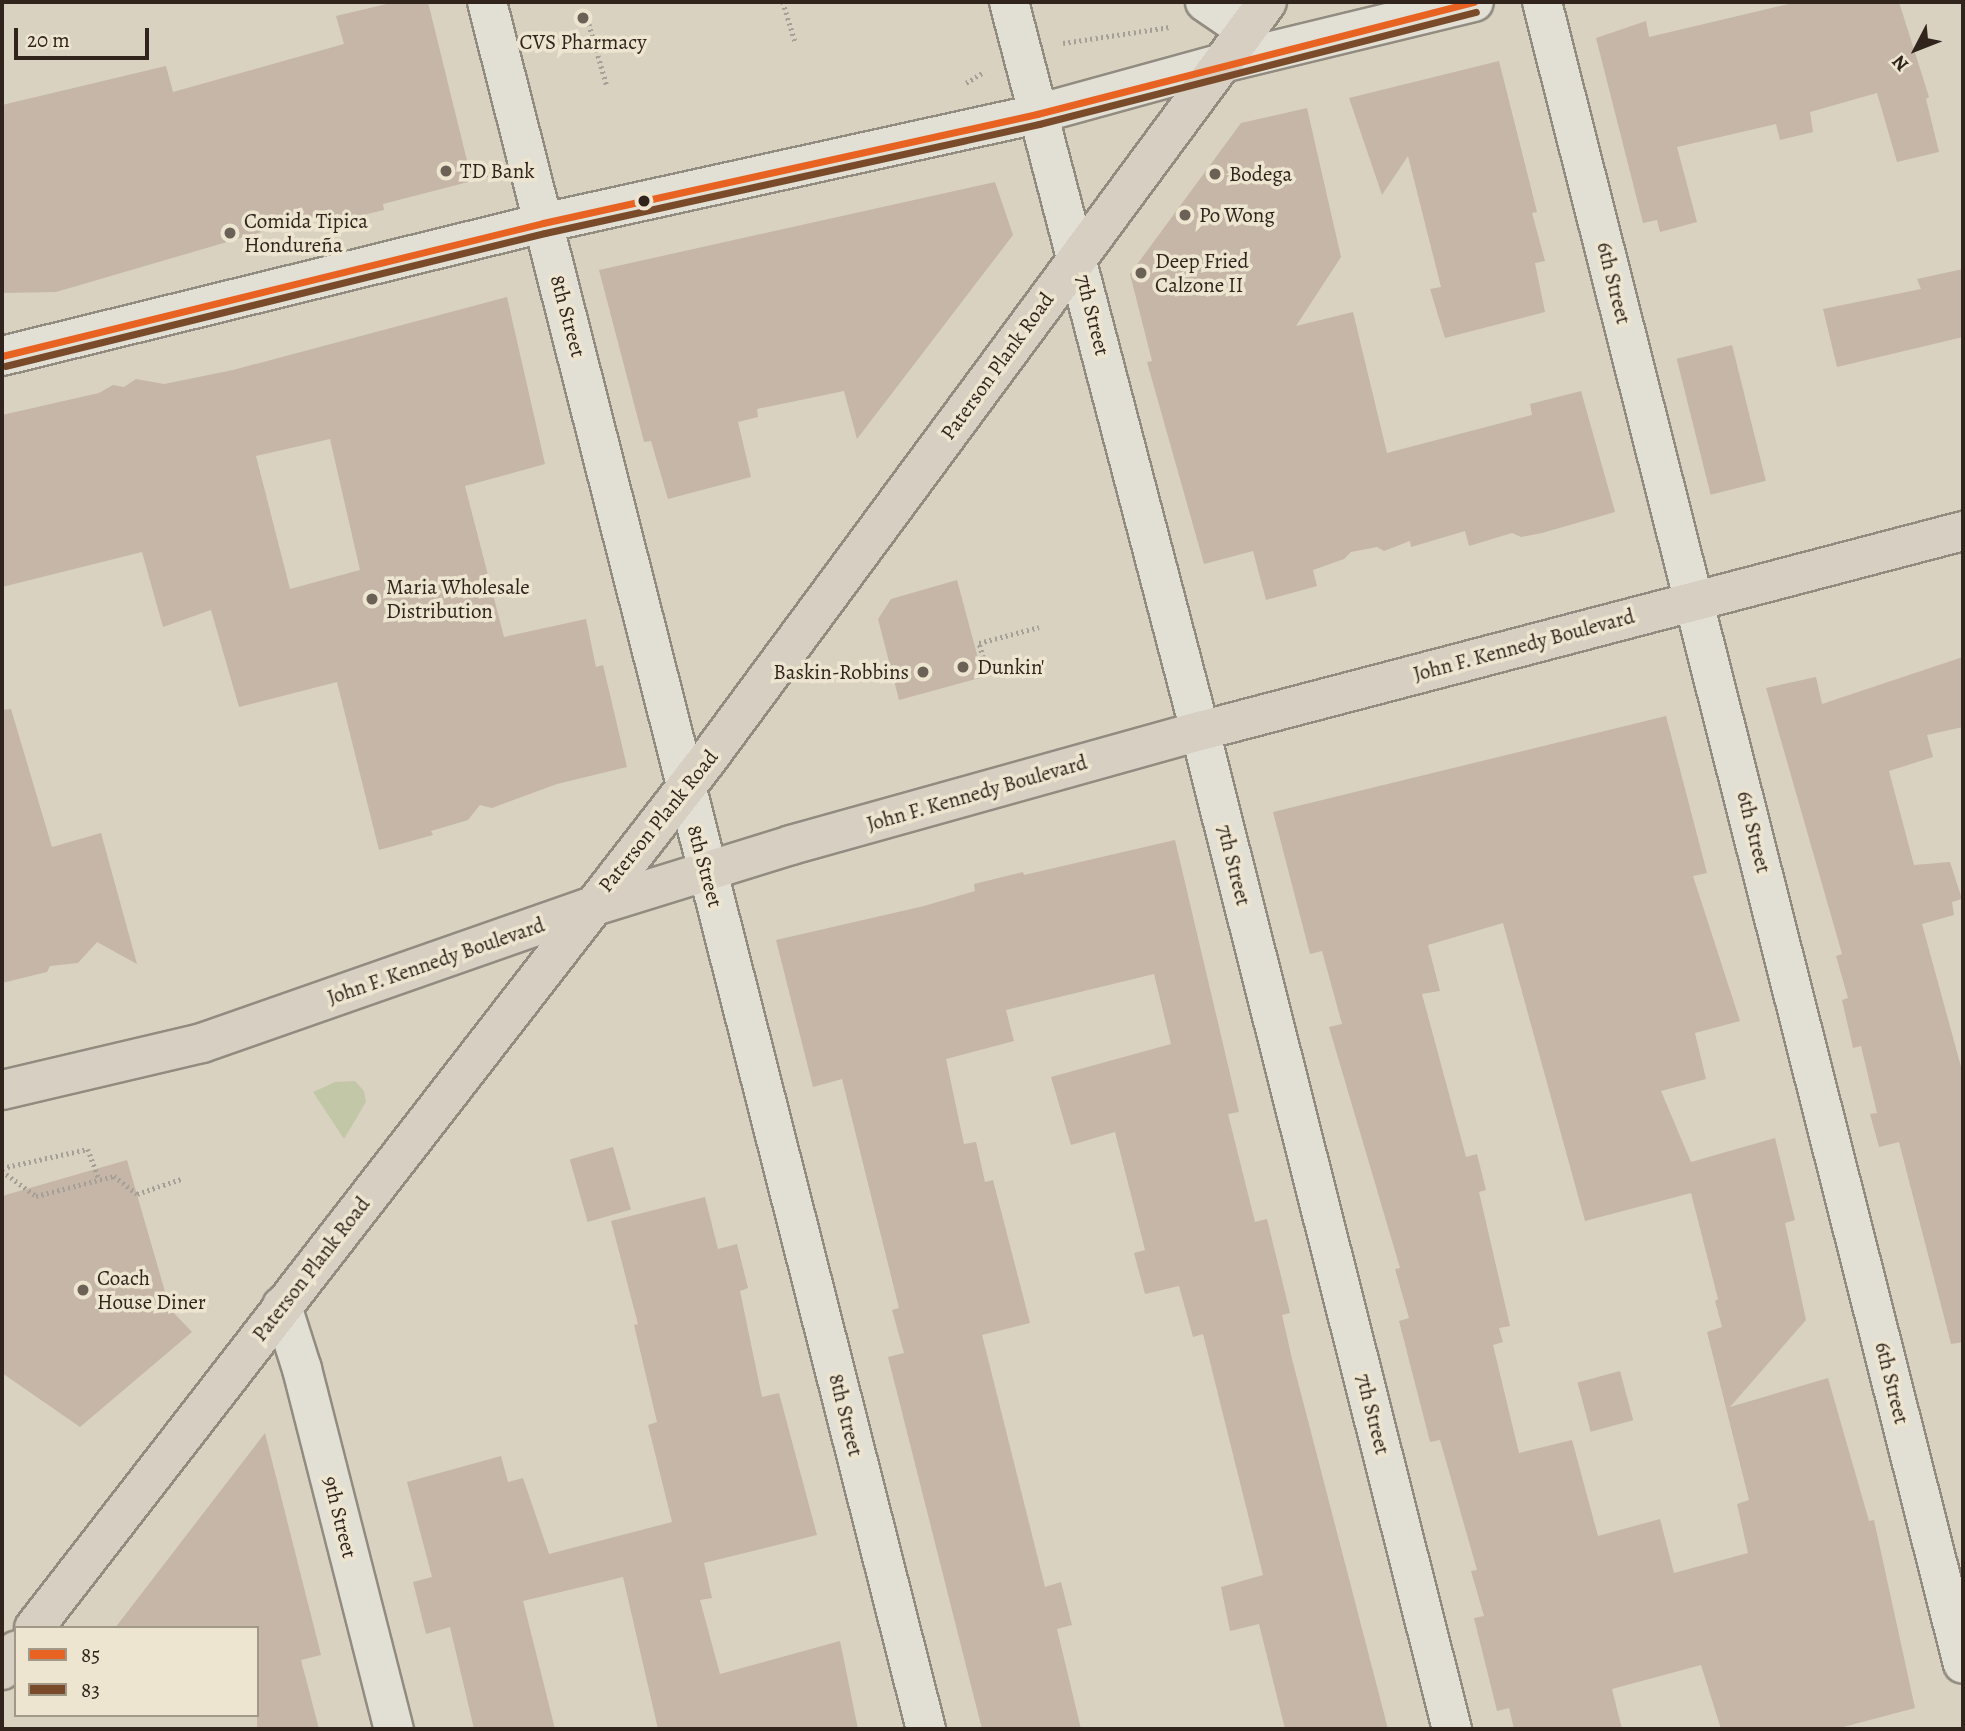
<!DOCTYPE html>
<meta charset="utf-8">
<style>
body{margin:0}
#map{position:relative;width:1965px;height:1731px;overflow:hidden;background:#dad2c0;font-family:Alegreya,serif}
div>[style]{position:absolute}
.green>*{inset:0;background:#c2c8a7}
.building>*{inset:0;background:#c5b6a7;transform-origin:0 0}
.path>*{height:4.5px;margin-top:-2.25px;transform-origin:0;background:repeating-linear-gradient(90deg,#a49f97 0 2px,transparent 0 5.5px)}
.roads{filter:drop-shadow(2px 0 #918b80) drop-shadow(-2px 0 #918b80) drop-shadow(0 2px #918b80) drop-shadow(0 -2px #918b80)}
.minor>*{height:38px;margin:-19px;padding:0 19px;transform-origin:19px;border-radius:19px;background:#e2dfd5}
.major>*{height:38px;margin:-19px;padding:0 19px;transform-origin:19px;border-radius:19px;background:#d7cfc1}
.bus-1>*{height:7px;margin:-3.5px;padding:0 3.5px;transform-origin:3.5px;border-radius:3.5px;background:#e86222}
.bus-2>*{height:7px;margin:-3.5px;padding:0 3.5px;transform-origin:3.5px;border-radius:3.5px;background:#7a4b2a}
.dots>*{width:19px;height:19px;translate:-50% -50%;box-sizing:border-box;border:4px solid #ede5d0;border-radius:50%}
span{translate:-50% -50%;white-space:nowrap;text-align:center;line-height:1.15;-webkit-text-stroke:7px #ede5d0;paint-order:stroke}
.poi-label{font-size:21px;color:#31241d}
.left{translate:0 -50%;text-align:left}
.right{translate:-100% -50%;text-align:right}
.street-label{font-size:21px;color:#31241d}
.frame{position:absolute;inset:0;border:4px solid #31241d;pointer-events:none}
.legend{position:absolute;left:14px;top:1626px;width:245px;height:91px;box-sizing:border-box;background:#ede5d0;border:2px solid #a29888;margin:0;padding:9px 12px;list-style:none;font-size:21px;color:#31241d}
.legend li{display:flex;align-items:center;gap:14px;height:35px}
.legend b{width:35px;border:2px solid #a29888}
.north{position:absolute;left:1881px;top:14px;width:70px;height:70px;-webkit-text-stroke:5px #ede5d0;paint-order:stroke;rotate:228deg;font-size:19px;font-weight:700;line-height:28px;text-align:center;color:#31241d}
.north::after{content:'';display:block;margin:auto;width:24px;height:32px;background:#31241d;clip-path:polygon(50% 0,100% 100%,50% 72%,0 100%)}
.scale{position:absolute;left:14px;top:28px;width:135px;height:32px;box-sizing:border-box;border:4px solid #31241d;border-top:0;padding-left:9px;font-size:21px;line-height:24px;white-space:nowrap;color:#31241d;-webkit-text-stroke:5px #ede5d0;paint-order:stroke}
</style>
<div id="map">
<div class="green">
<div style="clip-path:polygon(355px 1081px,364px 1091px,366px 1102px,344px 1139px,313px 1092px,335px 1082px)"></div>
</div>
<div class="building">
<div style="clip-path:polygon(395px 2px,428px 2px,472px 181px,383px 204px,384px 210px,320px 225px,319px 218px,275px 228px,56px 292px,2px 293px,2px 105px,166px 66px,173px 92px,344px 44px,336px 16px)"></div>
<div style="clip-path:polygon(1797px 2px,1899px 2px,1929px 97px,1926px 99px,1939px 152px,1897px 162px,1877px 93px,1810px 112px,1813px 132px,1780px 140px,1776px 124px,1677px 147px,1697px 222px,1660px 232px,1657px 220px,1643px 223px,1596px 38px,1646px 21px,1649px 37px)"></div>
<div style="clip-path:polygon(1499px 61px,1537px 212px,1532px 213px,1545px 261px,1535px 263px,1545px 312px,1445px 338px,1430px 289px,1441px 287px,1408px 156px,1382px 195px,1349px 98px)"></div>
<div style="clip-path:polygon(1307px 108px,1341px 257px,1296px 326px,1353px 312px,1387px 453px,1532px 415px,1530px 404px,1581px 391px,1615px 512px,1542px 533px,1521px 537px,1512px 533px,1469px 546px,1465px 531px,1411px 547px,1410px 541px,1384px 551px,1377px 547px,1351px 552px,1344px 559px,1313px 570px,1317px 586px,1266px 600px,1253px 551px,1204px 564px,1147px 362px,1152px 361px,1130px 274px,1241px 123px)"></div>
<div style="clip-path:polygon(995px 182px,1013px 235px,857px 439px,844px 391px,757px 409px,758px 417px,738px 422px,751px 477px,668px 499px,651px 441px,644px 442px,599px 270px)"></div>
<div style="clip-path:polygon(1963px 269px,1963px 337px,1837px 367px,1823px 309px,1921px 289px,1917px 279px)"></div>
<div style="clip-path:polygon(evenodd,507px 297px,545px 464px,465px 486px,504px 637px,586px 619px,596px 667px,603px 665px,627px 767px,557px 784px,492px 808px,480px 805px,468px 820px,431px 831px,433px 835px,379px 850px,337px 682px,239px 707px,211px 610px,163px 627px,142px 552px,2px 587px,2px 415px,99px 393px,113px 385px,124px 387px,136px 379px,164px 384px,233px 370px,507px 297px,330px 439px,360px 570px,290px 589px,256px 456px,330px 439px)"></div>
<div style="left:1732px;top:345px;width:140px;height:57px;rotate:76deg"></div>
<div style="clip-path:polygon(957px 580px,983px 677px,899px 700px,878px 619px,891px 599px)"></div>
<div style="clip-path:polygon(1963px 657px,1963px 727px,1927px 735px,1933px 757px,1889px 771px,1914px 865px,1950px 862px,1962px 899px,1952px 902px,1954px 915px,1922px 924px,1963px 1074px,1963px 1342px,1951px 1344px,1899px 1142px,1879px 1147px,1870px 1114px,1877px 1113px,1861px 1046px,1853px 1048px,1842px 1000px,1848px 998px,1836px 956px,1842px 954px,1766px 688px,1816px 677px,1822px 704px)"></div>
<div style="clip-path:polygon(11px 709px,52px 847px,101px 833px,137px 964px,97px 942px,78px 963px,50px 966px,47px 972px,2px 983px,2px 710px)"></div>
<div style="clip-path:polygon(evenodd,1666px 716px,1707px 873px,1693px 876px,1740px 1021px,1695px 1033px,1706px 1079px,1661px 1091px,1691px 1162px,1775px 1138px,1795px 1220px,1785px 1223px,1806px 1320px,1730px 1407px,1828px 1378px,1869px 1521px,1874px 1520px,1915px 1708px,1836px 1729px,1721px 1729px,1701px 1665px,1612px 1689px,1622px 1729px,1514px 1729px,1509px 1708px,1497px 1711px,1474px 1618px,1484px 1616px,1471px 1571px,1477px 1570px,1440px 1440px,1430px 1442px,1399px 1321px,1409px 1318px,1395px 1269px,1400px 1268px,1329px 1027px,1342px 1024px,1322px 951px,1310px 954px,1273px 812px,1666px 716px,1503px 923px,1585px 1221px,1691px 1193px,1718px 1299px,1715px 1301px,1722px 1327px,1707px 1332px,1749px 1500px,1737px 1504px,1748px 1553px,1674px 1573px,1660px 1519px,1598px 1536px,1572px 1440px,1519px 1453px,1493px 1345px,1503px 1342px,1499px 1328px,1510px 1326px,1479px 1192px,1486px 1190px,1477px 1154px,1466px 1157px,1422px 994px,1440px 991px,1428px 945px,1503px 923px)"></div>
<div style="clip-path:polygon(1175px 840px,1239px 1112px,1228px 1114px,1255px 1222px,1267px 1219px,1290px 1313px,1282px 1315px,1292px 1359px,1388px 1729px,1285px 1729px,1259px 1624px,1230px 1631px,1221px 1587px,1263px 1575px,1203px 1334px,1193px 1337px,1179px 1286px,1145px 1294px,1134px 1253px,1145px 1250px,1115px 1132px,1071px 1145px,1051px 1077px,1171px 1044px,1154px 974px,1006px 1010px,1014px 1041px,946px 1059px,964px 1144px,976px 1142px,985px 1182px,993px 1180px,1030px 1323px,982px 1335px,1045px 1587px,1061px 1582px,1072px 1625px,1057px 1629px,1081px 1729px,982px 1729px,888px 1357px,904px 1353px,892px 1310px,899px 1308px,842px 1079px,813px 1087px,776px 940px,924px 906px,975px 891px,974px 884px,1023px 872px,1024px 875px)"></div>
<div style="left:613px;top:1147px;width:65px;height:45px;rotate:74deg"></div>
<div style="clip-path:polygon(127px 1160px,170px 1309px,192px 1332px,80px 1427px,2px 1373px,2px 1196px)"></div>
<div style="clip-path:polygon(705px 1197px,718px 1249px,737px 1244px,748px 1288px,740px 1291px,762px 1397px,779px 1393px,817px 1535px,704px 1563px,712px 1598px,700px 1600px,720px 1674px,840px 1641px,858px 1729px,658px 1729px,623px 1577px,523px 1601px,555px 1729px,474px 1729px,450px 1627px,426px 1634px,413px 1582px,432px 1577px,407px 1482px,501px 1456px,508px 1482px,523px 1478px,549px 1554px,672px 1522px,648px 1425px,657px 1422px,634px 1325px,638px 1324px,611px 1221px)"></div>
<div style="left:1620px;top:1371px;width:51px;height:44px;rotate:75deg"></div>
<div style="clip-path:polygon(265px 1433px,321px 1655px,301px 1660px,319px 1729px,257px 1729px,257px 1628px,115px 1628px)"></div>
</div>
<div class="path">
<div style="left:783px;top:2px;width:41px;rotate:72.9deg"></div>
<div style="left:589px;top:24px;width:65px;rotate:73.8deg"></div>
<div style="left:1063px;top:43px;width:108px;rotate:-8.5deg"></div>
<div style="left:966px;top:83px;width:22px;rotate:-32deg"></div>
<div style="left:470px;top:173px;width:16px;rotate:14deg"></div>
<div style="left:486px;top:177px;width:3px;rotate:-108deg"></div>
<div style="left:981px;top:669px;width:5px;rotate:-11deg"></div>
<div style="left:986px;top:668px;width:26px;rotate:-106deg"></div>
<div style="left:979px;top:643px;width:62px;rotate:-14.9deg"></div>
<div style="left:2px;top:1168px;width:88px;rotate:-12.5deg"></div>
<div style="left:88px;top:1149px;width:33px;rotate:70deg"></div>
<div style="left:2px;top:1171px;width:42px;rotate:36.3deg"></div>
<div style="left:36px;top:1196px;width:81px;rotate:-14.4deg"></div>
<div style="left:114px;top:1176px;width:29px;rotate:38deg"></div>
<div style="left:137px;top:1194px;width:46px;rotate:-18.8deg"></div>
</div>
<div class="roads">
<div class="minor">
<div style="left:487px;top:2px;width:1782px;rotate:75.74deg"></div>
<div style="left:1009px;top:2px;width:754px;rotate:75.32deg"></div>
<div style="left:1200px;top:731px;width:1029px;rotate:75.83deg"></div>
<div style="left:1205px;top:2px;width:50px;rotate:34.3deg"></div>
<div style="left:1542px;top:2px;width:1714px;rotate:75.79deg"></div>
<div style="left:2px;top:356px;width:557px;rotate:-13.81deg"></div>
<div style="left:543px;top:223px;width:506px;rotate:-12.44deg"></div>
<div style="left:1037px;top:114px;width:192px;rotate:-15.4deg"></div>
<div style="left:1222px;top:63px;width:259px;rotate:-13.6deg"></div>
<div style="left:282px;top:1306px;width:66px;rotate:72.4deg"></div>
<div style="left:302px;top:1369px;width:372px;rotate:75.7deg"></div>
</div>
<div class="major">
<div style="left:2px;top:1090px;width:205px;rotate:-13.2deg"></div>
<div style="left:202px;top:1043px;width:409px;rotate:-19.3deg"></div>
<div style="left:588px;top:908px;width:213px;rotate:-17.2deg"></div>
<div style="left:791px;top:845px;width:425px;rotate:-15.6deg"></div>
<div style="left:1200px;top:731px;width:789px;rotate:-14.69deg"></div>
<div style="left:34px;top:1628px;width:1098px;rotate:-52.21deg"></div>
<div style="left:707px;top:760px;width:942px;rotate:-53.54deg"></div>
<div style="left:2px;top:1670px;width:24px;rotate:-54deg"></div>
</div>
</div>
<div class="bus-1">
<div style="left:2px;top:356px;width:557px;rotate:-13.81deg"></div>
<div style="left:543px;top:223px;width:506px;rotate:-12.44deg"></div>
<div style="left:1037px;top:114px;width:451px;rotate:-14.4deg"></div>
</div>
<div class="bus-2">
<div style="left:5px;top:366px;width:556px;rotate:-13.84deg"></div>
<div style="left:545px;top:233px;width:506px;rotate:-12.44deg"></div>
<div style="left:1039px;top:124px;width:451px;rotate:-14.4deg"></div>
</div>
<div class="dots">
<div style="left:583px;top:18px;background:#6c6156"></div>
<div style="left:446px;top:171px;background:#6c6156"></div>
<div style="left:1215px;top:174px;background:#6c6156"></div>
<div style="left:644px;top:201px;background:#31241d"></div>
<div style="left:1185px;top:215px;background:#6c6156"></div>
<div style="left:230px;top:233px;background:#6c6156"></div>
<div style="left:1141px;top:273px;background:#6c6156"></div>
<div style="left:372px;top:599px;background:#6c6156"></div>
<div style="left:963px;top:667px;background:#6c6156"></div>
<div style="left:923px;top:672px;background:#6c6156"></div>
<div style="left:83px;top:1290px;background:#6c6156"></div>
</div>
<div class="poi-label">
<span style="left:583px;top:42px">CVS Pharmacy</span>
<span class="left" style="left:460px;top:171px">TD Bank</span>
<span class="left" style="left:1229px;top:174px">Bodega</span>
<span class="left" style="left:1199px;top:215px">Po Wong</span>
<span class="left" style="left:244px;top:233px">Comida Tipica<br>Hondureña</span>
<span class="left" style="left:1155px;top:273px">Deep Fried<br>Calzone II</span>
<span class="left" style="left:386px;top:599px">Maria Wholesale<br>Distribution</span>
<span class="left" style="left:977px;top:667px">Dunkin'</span>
<span class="right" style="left:909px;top:672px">Baskin-Robbins</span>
<span class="left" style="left:97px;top:1290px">Coach<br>House Diner</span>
</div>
<div class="street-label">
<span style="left:1614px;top:283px;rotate:76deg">6th Street</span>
<span style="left:1093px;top:315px;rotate:76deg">7th Street</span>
<span style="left:568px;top:316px;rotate:75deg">8th Street</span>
<span style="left:997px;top:366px;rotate:-54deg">Paterson Plank Road</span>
<span style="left:1524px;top:645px;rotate:-15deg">John F. Kennedy Boulevard</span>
<span style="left:977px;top:793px;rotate:-16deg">John F. Kennedy Boulevard</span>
<span style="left:658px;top:821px;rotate:-51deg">Paterson Plank Road</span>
<span style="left:1754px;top:832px;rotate:76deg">6th Street</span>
<span style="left:1234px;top:865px;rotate:76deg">7th Street</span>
<span style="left:705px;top:866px;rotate:75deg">8th Street</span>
<span style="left:436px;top:961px;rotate:-19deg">John F. Kennedy Boulevard</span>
<span style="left:311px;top:1269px;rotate:-52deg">Paterson Plank Road</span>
<span style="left:1892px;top:1383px;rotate:76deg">6th Street</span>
<span style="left:1373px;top:1414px;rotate:76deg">7th Street</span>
<span style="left:846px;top:1415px;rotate:76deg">8th Street</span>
<span style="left:340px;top:1517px;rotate:76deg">9th Street</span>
</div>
<div class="frame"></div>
<ul class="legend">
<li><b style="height:9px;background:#e86222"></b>85</li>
<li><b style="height:9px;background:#7a4b2a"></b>83</li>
</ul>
<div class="north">N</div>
<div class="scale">20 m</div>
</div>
